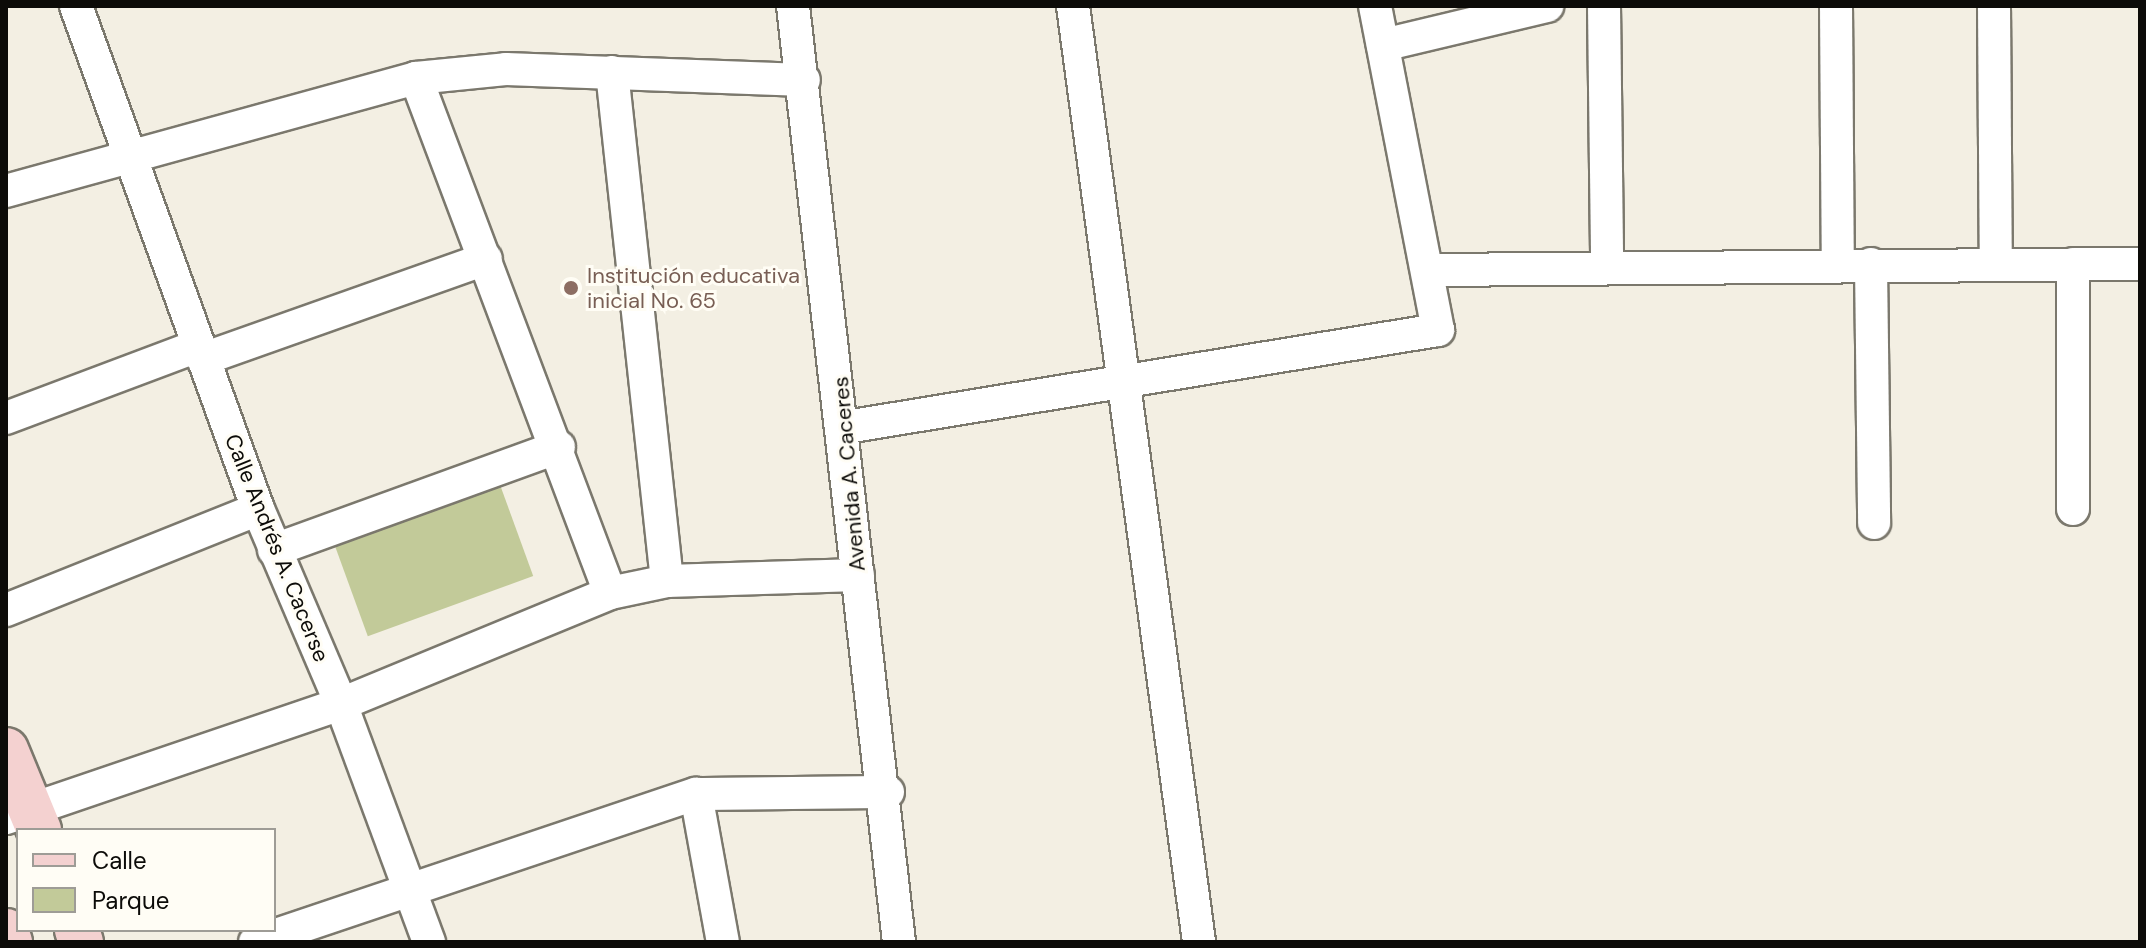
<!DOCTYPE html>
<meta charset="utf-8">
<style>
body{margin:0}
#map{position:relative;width:2146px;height:948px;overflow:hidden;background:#f3efe3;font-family:"DM Sans",sans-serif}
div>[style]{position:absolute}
.green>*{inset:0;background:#c2ca99;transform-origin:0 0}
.roads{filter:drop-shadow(2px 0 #7b786d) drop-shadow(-2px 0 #7b786d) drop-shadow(0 2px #7b786d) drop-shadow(0 -2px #7b786d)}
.street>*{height:32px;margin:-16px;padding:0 16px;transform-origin:16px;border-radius:16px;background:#fff}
.secondary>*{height:44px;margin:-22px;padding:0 22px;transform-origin:22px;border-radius:22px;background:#f4d1d0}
.dots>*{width:22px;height:22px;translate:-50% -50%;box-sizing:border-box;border:4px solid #fffdf5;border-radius:50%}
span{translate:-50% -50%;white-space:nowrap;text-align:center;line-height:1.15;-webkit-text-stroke:6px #fffdf5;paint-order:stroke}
.education-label{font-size:22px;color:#785e54}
.left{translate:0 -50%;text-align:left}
.street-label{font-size:22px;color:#0c0b08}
.frame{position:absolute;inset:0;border:8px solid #0c0b08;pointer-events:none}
.legend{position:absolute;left:16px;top:828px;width:260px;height:104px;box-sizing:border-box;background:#fffdf5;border:2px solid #9e9c96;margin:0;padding:10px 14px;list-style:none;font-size:24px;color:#0c0b08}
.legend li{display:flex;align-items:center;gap:16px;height:40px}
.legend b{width:40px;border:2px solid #9e9c96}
</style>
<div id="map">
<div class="green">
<div style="left:499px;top:482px;width:100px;height:176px;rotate:70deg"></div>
</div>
<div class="roads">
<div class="street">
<div style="left:76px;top:6px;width:535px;rotate:70.11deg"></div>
<div style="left:258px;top:509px;width:212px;rotate:66.9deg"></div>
<div style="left:341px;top:704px;width:254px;rotate:69.7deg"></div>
<div style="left:793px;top:6px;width:942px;rotate:83.54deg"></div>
<div style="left:1073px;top:6px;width:944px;rotate:82.33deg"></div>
<div style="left:1604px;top:6px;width:259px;rotate:89.3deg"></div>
<div style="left:1836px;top:6px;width:258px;rotate:89.6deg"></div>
<div style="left:1994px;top:6px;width:258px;rotate:89.6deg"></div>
<div style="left:1383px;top:45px;width:169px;rotate:-13.4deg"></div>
<div style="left:612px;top:72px;width:512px;rotate:83.83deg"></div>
<div style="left:416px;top:78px;width:550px;rotate:69.36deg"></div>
<div style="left:6px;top:191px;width:425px;rotate:-15.4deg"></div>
<div style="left:416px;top:78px;width:90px;rotate:-5.7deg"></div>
<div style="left:506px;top:69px;width:298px;rotate:2.1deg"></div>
<div style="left:1871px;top:264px;width:259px;rotate:89.3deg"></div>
<div style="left:2073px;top:264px;width:245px;rotate:90deg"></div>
<div style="left:1432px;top:270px;width:708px;rotate:-0.49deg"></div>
<div style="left:203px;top:359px;width:300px;rotate:-19.5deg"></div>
<div style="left:6px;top:418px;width:205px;rotate:-20.6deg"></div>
<div style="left:846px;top:427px;width:600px;rotate:-9.31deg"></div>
<div style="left:1438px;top:330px;width:330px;rotate:-101deg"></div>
<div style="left:274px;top:550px;width:303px;rotate:-19.9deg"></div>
<div style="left:6px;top:610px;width:271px;rotate:-21.8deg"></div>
<div style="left:696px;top:794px;width:150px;rotate:79.7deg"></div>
<div style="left:6px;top:818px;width:354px;rotate:-18.8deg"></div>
<div style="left:341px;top:704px;width:291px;rotate:-22.4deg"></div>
<div style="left:610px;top:593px;width:58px;rotate:-11.9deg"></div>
<div style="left:667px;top:581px;width:191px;rotate:-1.8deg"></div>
<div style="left:255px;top:942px;width:465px;rotate:-18.6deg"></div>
<div style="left:696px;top:794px;width:192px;rotate:-0.6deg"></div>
</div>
<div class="secondary">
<div style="left:6px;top:750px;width:87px;rotate:67.6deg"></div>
<div style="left:77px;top:930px;width:13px;rotate:72deg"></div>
<div style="left:6px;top:931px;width:12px;rotate:70deg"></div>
</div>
</div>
<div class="dots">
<div style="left:571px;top:288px;background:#8d6e63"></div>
</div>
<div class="education-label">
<span class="left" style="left:587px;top:288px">Institución educativa<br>inicial No. 65</span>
</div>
<div class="street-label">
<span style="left:849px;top:474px;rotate:-95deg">Avenida A. Caceres</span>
<span style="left:277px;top:548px;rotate:68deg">Calle Andrés A. Cacerse</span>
</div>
<div class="frame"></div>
<ul class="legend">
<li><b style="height:10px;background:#f4d1d0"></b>Calle</li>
<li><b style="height:22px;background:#c2ca99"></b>Parque</li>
</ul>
</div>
